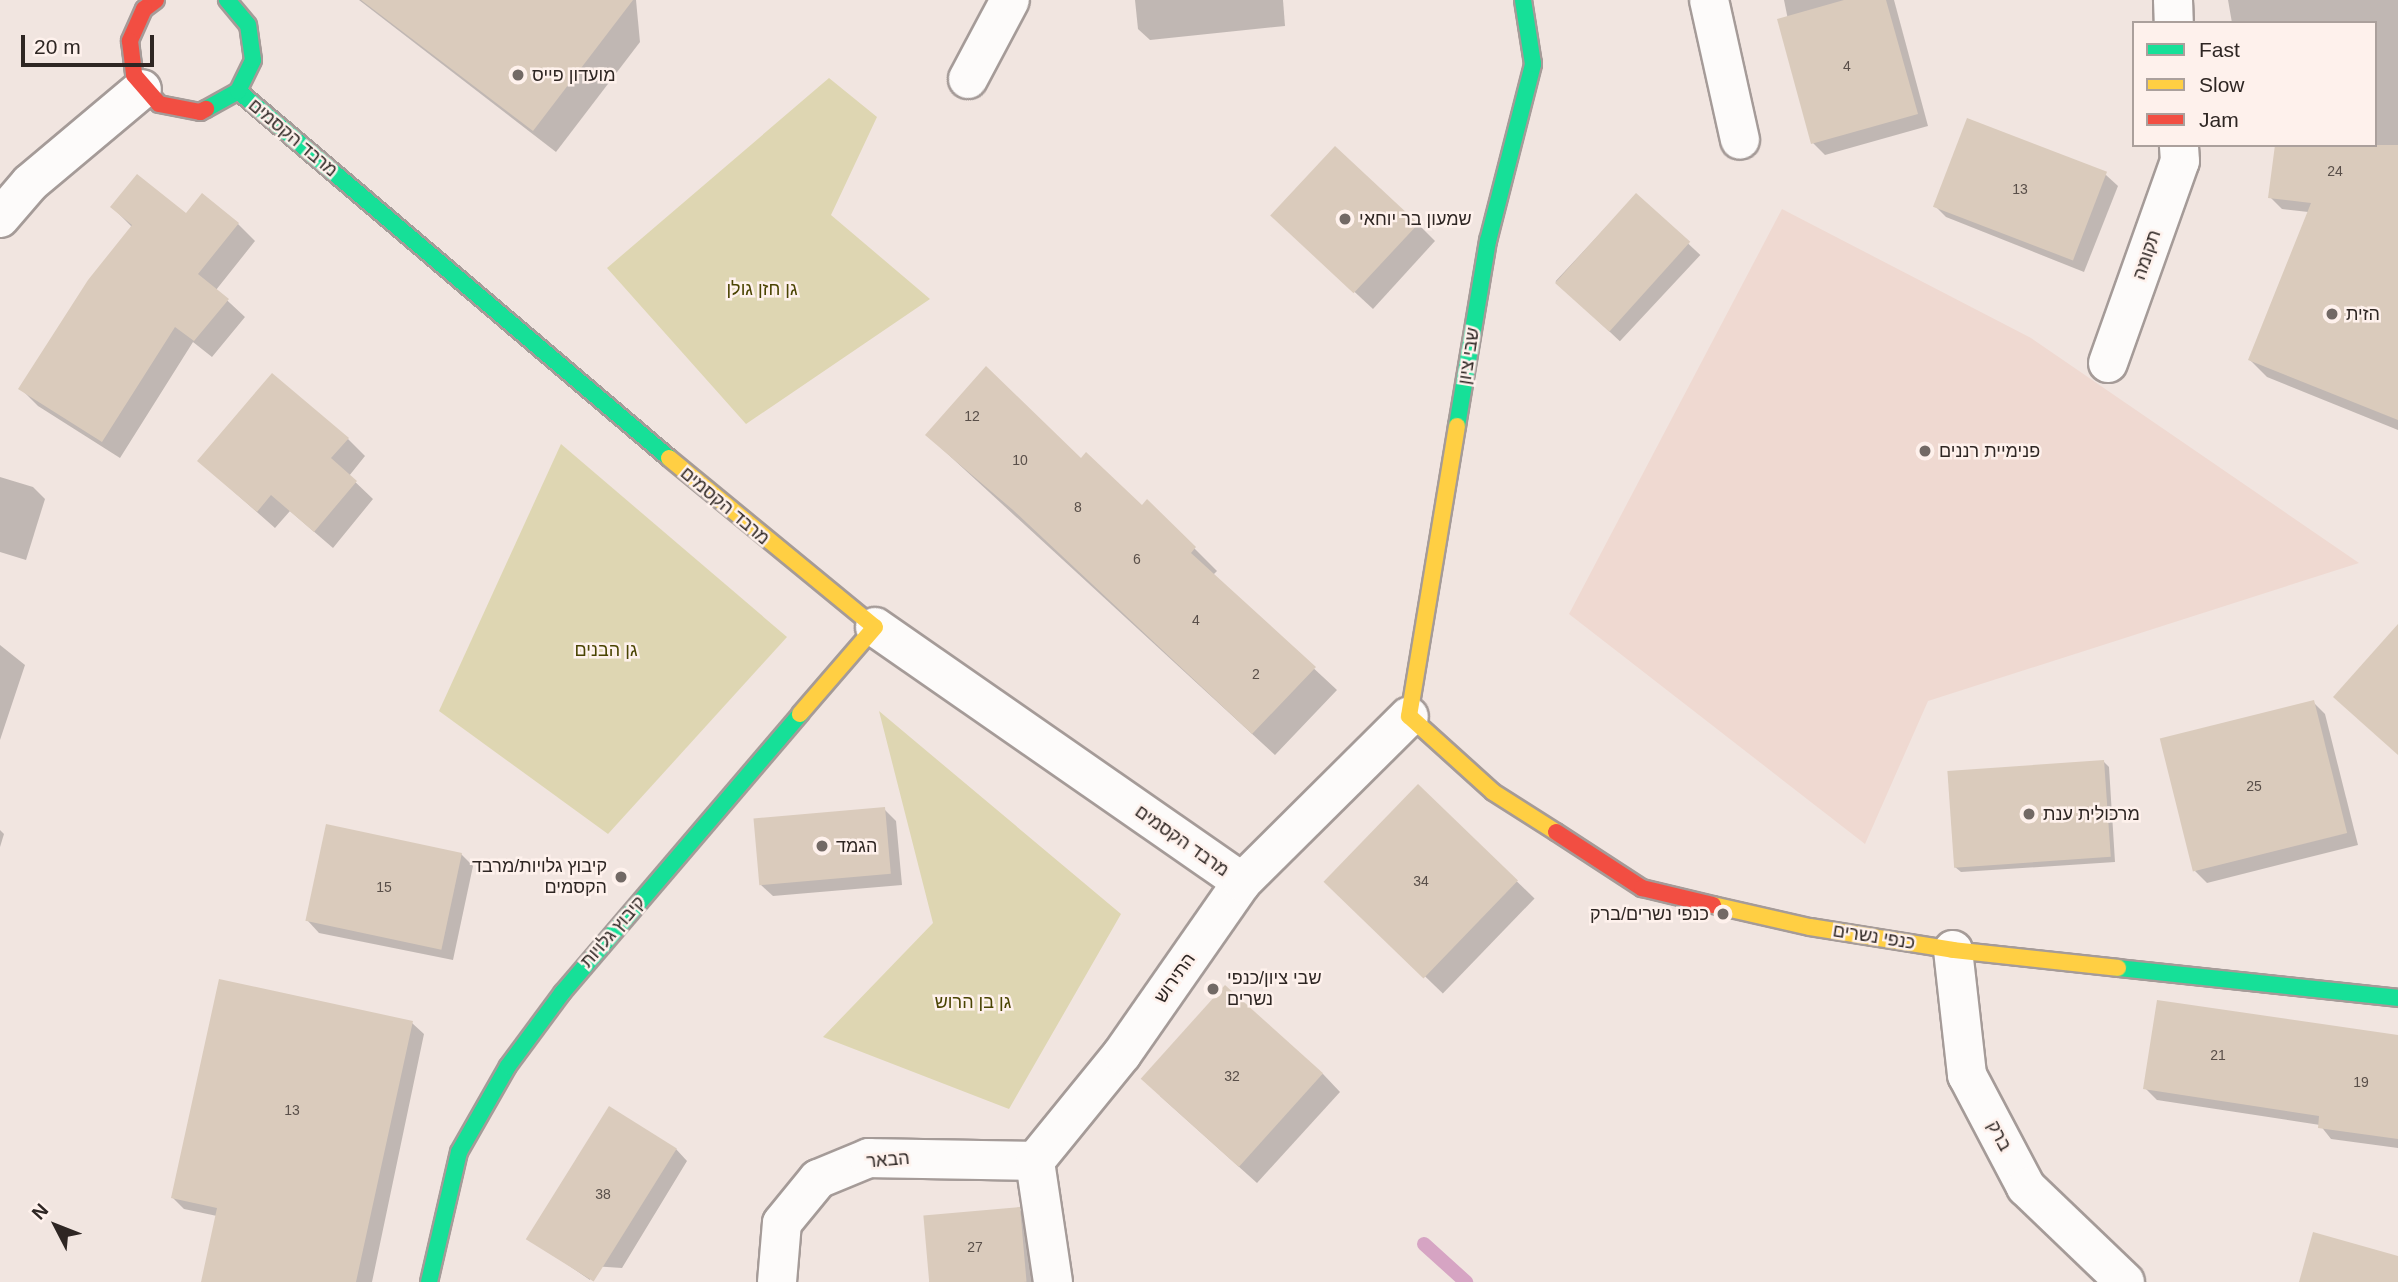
<!DOCTYPE html>
<meta charset="utf-8">
<style>
body{margin:0}
#map{position:relative;width:2398px;height:1282px;overflow:hidden;background:#f1e5e0;font-family:Helvetica,Heebo,sans-serif}
div>[style]{position:absolute}
.built>*{inset:0;background:#efd9d1}
.green>*{inset:0;background:#ded6b2}
.shadow>*{inset:0;background:#0003;transform-origin:0 0}
.stream>*{height:14px;margin:-7px;padding:0 7px;transform-origin:7px;border-radius:7px;background:#d6a4c3}
.building>*{inset:0;background:#dacbbc;transform-origin:0 0}
.roads{filter:drop-shadow(2px 0 #a59b98) drop-shadow(-2px 0 #a59b98) drop-shadow(0 2px #a59b98) drop-shadow(0 -2px #a59b98)}
.street>*{height:38px;margin:-19px;padding:0 19px;transform-origin:19px;border-radius:19px;background:#fdfbfa}
.fast>*{height:16px;margin:-8px;padding:0 8px;transform-origin:8px;border-radius:8px;background:#16e098}
.slow>*{height:16px;margin:-8px;padding:0 8px;transform-origin:8px;border-radius:8px;background:#ffcf43}
.jam>*{height:16px;margin:-8px;padding:0 8px;transform-origin:8px;border-radius:8px;background:#f24e42}
.dots>*{width:19px;height:19px;translate:-50% -50%;box-sizing:border-box;border:4px solid #fef1ec;border-radius:50%}
span{translate:-50% -50%;white-space:nowrap;text-align:center;line-height:1.15;-webkit-text-stroke:5px #fef1ec;paint-order:stroke}
.number-label{font-size:14px;color:#594f49}
.number-label span{-webkit-text-stroke-width:0}
.poi-label{font-size:18px;color:#2e2623}
.left{translate:0 -50%;text-align:left}
.right{translate:-100% -50%;text-align:right}
.street-label{font-size:18px;color:#2e2623}
.park-label{font-size:18px;color:#4a4402}
.legend{position:absolute;left:2132px;top:21px;width:245px;height:126px;box-sizing:border-box;background:#fef1ec;border:2px solid #aba09c;margin:0;padding:9px 12px;list-style:none;font-size:21px;color:#2e2623}
.legend li{display:flex;align-items:center;gap:14px;height:35px}
.legend b{width:35px;border:2px solid #aba09c}
.north{position:absolute;left:21px;top:1191px;width:70px;height:70px;-webkit-text-stroke:5px #fef1ec;paint-order:stroke;rotate:312deg;font-size:19px;font-weight:700;line-height:28px;text-align:center;color:#2e2623}
.north::after{content:'';display:block;margin:auto;width:24px;height:32px;background:#2e2623;clip-path:polygon(50% 0,100% 100%,50% 72%,0 100%)}
.scale{position:absolute;left:21px;top:35px;width:133px;height:32px;box-sizing:border-box;border:4px solid #2e2623;border-top:0;padding-left:9px;font-size:21px;line-height:24px;white-space:nowrap;color:#2e2623;-webkit-text-stroke:5px #fef1ec;paint-order:stroke}
</style>
<div id="map">
<div class="built">
<div style="clip-path:polygon(1782px 209px,2031px 338px,2359px 563px,1928px 701px,1865px 844px,1569px 614px)"></div>
</div>
<div class="green">
<div style="clip-path:polygon(829px 78px,877px 117px,831px 215px,930px 299px,746px 424px,607px 268px)"></div>
<div style="clip-path:polygon(561px 444px,787px 637px,608px 834px,439px 711px)"></div>
<div style="clip-path:polygon(879px 711px,1121px 914px,1009px 1109px,823px 1037px,933px 923px)"></div>
</div>
<div class="shadow">
<div style="clip-path:polygon(359px 0,636px 0,640px 42px,556px 152px)"></div>
<div style="clip-path:polygon(1135px 0,1283px 0,1285px 26px,1150px 40px,1138px 29px)"></div>
<div style="clip-path:polygon(1784px 0,1894px 0,1928px 126px,1825px 155px,1813px 143px)"></div>
<div style="clip-path:polygon(2228px 0,2398px 0,2398px 222px,2282px 209px,2270px 197px,2375px 145px,2375px 23px,2232px 23px)"></div>
<div style="clip-path:polygon(2106px 175px,2118px 186px,2084px 272px,1946px 217px,1934px 205px)"></div>
<div style="left:1636px;top:195px;width:88px;height:118px;rotate:43deg"></div>
<div style="clip-path:polygon(112px 207px,238px 224px,255px 241px,216px 290px,245px 317px,212px 357px,193px 342px,120px 458px,38px 406px,20px 388px,132px 227px)"></div>
<div style="clip-path:polygon(1418px 224px,1435px 241px,1373px 309px,1291px 233px)"></div>
<div style="clip-path:polygon(2398px 270px,2398px 430px,2267px 377px,2250px 360px)"></div>
<div style="clip-path:polygon(927px 435px,1081px 460px,1142px 507px,1147px 501px,1217px 571px,1213px 575px,1337px 690px,1275px 755px)"></div>
<div style="clip-path:polygon(348px 439px,365px 456px,349px 476px,373px 499px,333px 548px,290px 511px,275px 528px,199px 461px)"></div>
<div style="clip-path:polygon(0 477px,33px 487px,45px 499px,26px 560px,0 552px)"></div>
<div style="clip-path:polygon(0 645px,25px 665px,0 740px)"></div>
<div style="clip-path:polygon(2313px 702px,2325px 714px,2358px 845px,2207px 883px,2195px 871px)"></div>
<div style="clip-path:polygon(2104px 762px,2109px 767px,2115px 862px,1961px 872px,1955px 867px)"></div>
<div style="left:1418px;top:786px;width:162px;height:132px;rotate:44deg"></div>
<div style="clip-path:polygon(884px 809px,896px 821px,902px 885px,773px 896px,761px 885px)"></div>
<div style="clip-path:polygon(0 830px,4px 834px,0 847px)"></div>
<div style="clip-path:polygon(461px 854px,473px 866px,453px 960px,319px 933px,308px 921px)"></div>
<div style="clip-path:polygon(412px 1023px,424px 1034px,372px 1282px,203px 1282px,217px 1216px,184px 1209px,173px 1198px)"></div>
<div style="clip-path:polygon(2398px 1036px,2398px 1148px,2331px 1139px,2320px 1125px,2157px 1100px,2145px 1088px)"></div>
<div style="clip-path:polygon(1323px 1074px,1340px 1092px,1257px 1183px,1160px 1096px)"></div>
<div style="clip-path:polygon(676px 1149px,687px 1161px,622px 1268px,592px 1266px,590px 1280px,530px 1239px)"></div>
<div style="clip-path:polygon(1019px 1209px,1031px 1221px,1036px 1282px,929px 1282px)"></div>
</div>
<div class="stream">
<div style="left:1424px;top:1244px;width:57px;rotate:42.1deg"></div>
</div>
<div class="building">
<div style="clip-path:polygon(361px 0,633px 0,533px 131px)"></div>
<div style="clip-path:polygon(1844px 0,1886px 0,1918px 114px,1811px 144px,1777px 19px)"></div>
<div style="left:1967px;top:118px;width:150px;height:95px;rotate:21deg"></div>
<div style="clip-path:polygon(2275px 145px,2398px 145px,2398px 420px,2248px 360px,2311px 203px,2268px 198px)"></div>
<div style="left:1335px;top:146px;width:114px;height:95px;rotate:43deg"></div>
<div style="clip-path:polygon(137px 174px,186px 213px,202px 193px,239px 223px,198px 274px,229px 299px,194px 341px,175px 327px,102px 442px,18px 389px,88px 280px,132px 225px,110px 207px)"></div>
<div style="left:1636px;top:193px;width:73px;height:121px;rotate:42deg"></div>
<div style="clip-path:polygon(986px 366px,1081px 458px,1086px 452px,1142px 505px,1147px 499px,1196px 547px,1191px 553px,1316px 667px,1252px 734px,1013px 510px,925px 435px)"></div>
<div style="clip-path:polygon(272px 373px,349px 438px,331px 458px,357px 481px,314px 532px,271px 495px,257px 512px,197px 461px)"></div>
<div style="clip-path:polygon(2398px 624px,2398px 755px,2333px 697px)"></div>
<div style="left:2314px;top:700px;width:137px;height:159px;rotate:76deg"></div>
<div style="left:2104px;top:760px;width:97px;height:157px;rotate:86deg"></div>
<div style="left:1418px;top:784px;width:139px;height:136px;rotate:44deg"></div>
<div style="left:885px;top:807px;width:67px;height:132px;rotate:85deg"></div>
<div style="left:326px;top:824px;width:139px;height:99px;rotate:12deg"></div>
<div style="clip-path:polygon(219px 979px,413px 1021px,356px 1282px,201px 1282px,217px 1208px,171px 1198px)"></div>
<div style="left:1225px;top:985px;width:132px;height:126px;rotate:42deg"></div>
<div style="clip-path:polygon(2157px 1000px,2398px 1035px,2398px 1139px,2318px 1128px,2319px 1116px,2143px 1089px)"></div>
<div style="left:609px;top:1106px;width:80px;height:157px;rotate:32deg"></div>
<div style="left:1020px;top:1207px;width:75px;height:97px;rotate:85deg"></div>
<div style="clip-path:polygon(2313px 1232px,2398px 1256px,2398px 1282px,2299px 1282px)"></div>
</div>
<div class="roads">
<div class="street">
<div style="left:1709px;top:0;width:143px;rotate:77.5deg"></div>
<div style="left:2173px;top:0;width:23px;rotate:88deg"></div>
<div style="left:968px;top:79px;width:89px;rotate:-62deg"></div>
<div style="left:0;top:218px;width:46px;rotate:-49.4deg"></div>
<div style="left:30px;top:183px;width:146px;rotate:-40deg"></div>
<div style="left:2108px;top:363px;width:214px;rotate:-70.4deg"></div>
<div style="left:2180px;top:161px;width:16px;rotate:-94deg"></div>
<div style="left:875px;top:627px;width:447px;rotate:34.8deg"></div>
<div style="left:1953px;top:950px;width:126px;rotate:83.6deg"></div>
<div style="left:1967px;top:1075px;width:127px;rotate:62.2deg"></div>
<div style="left:2026px;top:1187px;width:137px;rotate:43.8deg"></div>
<div style="left:777px;top:1282px;width:59px;rotate:-85.2deg"></div>
<div style="left:782px;top:1223px;width:57px;rotate:-50.7deg"></div>
<div style="left:818px;top:1179px;width:55px;rotate:-22.4deg"></div>
<div style="left:869px;top:1158px;width:166px;rotate:1deg"></div>
<div style="left:1053px;top:1282px;width:122px;rotate:-98.5deg"></div>
<div style="left:1035px;top:1161px;width:138px;rotate:-50.9deg"></div>
<div style="left:1122px;top:1054px;width:210px;rotate:-55.1deg"></div>
<div style="left:1242px;top:882px;width:235px;rotate:-44.8deg"></div>
</div>
<div class="fast">
<div style="left:238px;top:91px;width:566px;rotate:40.41deg"></div>
<div style="left:206px;top:109px;width:37px;rotate:-29deg"></div>
<div style="left:238px;top:91px;width:34px;rotate:-64deg"></div>
<div style="left:253px;top:60px;width:35px;rotate:-98deg"></div>
<div style="left:248px;top:25px;width:33px;rotate:-130deg"></div>
<div style="left:1457px;top:426px;width:188px;rotate:-80.5deg"></div>
<div style="left:1488px;top:241px;width:183px;rotate:-75.7deg"></div>
<div style="left:1533px;top:64px;width:65px;rotate:-98.9deg"></div>
<div style="left:2118px;top:968px;width:282px;rotate:6.1deg"></div>
<div style="left:429px;top:1282px;width:133px;rotate:-77deg"></div>
<div style="left:459px;top:1152px;width:99px;rotate:-60.3deg"></div>
<div style="left:508px;top:1066px;width:91px;rotate:-53.5deg"></div>
<div style="left:562px;top:993px;width:367px;rotate:-49.5deg"></div>
</div>
<div class="slow">
<div style="left:1457px;top:426px;width:294px;rotate:99.4deg"></div>
<div style="left:1409px;top:716px;width:113px;rotate:42.1deg"></div>
<div style="left:1493px;top:792px;width:75px;rotate:32.4deg"></div>
<div style="left:669px;top:458px;width:266px;rotate:39.4deg"></div>
<div style="left:875px;top:627px;width:115px;rotate:130.8deg"></div>
<div style="left:1713px;top:905px;width:99px;rotate:12.8deg"></div>
<div style="left:1810px;top:927px;width:145px;rotate:9.1deg"></div>
<div style="left:1953px;top:950px;width:166px;rotate:6.2deg"></div>
</div>
<div class="jam">
<div style="left:156px;top:0;width:15px;rotate:143deg"></div>
<div style="left:144px;top:9px;width:35px;rotate:114deg"></div>
<div style="left:130px;top:41px;width:34px;rotate:83deg"></div>
<div style="left:134px;top:75px;width:38px;rotate:49deg"></div>
<div style="left:159px;top:104px;width:42px;rotate:11deg"></div>
<div style="left:200px;top:112px;width:7px;rotate:-27deg"></div>
<div style="left:1556px;top:832px;width:103px;rotate:33.1deg"></div>
<div style="left:1642px;top:888px;width:73px;rotate:13.5deg"></div>
</div>
</div>
<div class="dots">
<div style="left:518px;top:75px;background:#726965"></div>
<div style="left:1345px;top:219px;background:#726965"></div>
<div style="left:2332px;top:314px;background:#726965"></div>
<div style="left:1925px;top:451px;background:#726965"></div>
<div style="left:2029px;top:814px;background:#726965"></div>
<div style="left:822px;top:846px;background:#726965"></div>
<div style="left:621px;top:877px;background:#726965"></div>
<div style="left:1723px;top:914px;background:#726965"></div>
<div style="left:1213px;top:989px;background:#726965"></div>
</div>
<div class="number-label">
<span style="left:1847px;top:66px">4</span>
<span style="left:2335px;top:171px">24</span>
<span style="left:2020px;top:189px">13</span>
<span style="left:972px;top:416px">12</span>
<span style="left:1020px;top:460px">10</span>
<span style="left:1078px;top:507px">8</span>
<span style="left:1137px;top:559px">6</span>
<span style="left:1196px;top:620px">4</span>
<span style="left:1256px;top:674px">2</span>
<span style="left:2254px;top:786px">25</span>
<span style="left:1421px;top:881px">34</span>
<span style="left:384px;top:887px">15</span>
<span style="left:2218px;top:1055px">21</span>
<span style="left:1232px;top:1076px">32</span>
<span style="left:2361px;top:1082px">19</span>
<span style="left:292px;top:1110px">13</span>
<span style="left:603px;top:1194px">38</span>
<span style="left:975px;top:1247px">27</span>
</div>
<div class="poi-label">
<span class="left" style="left:532px;top:75px">מועדון פייס</span>
<span class="left" style="left:1359px;top:219px">שמעון בר יוחאי</span>
<span class="left" style="left:2346px;top:314px">הזית</span>
<span class="left" style="left:1939px;top:451px">פנימיית רננים</span>
<span class="left" style="left:2043px;top:814px">מרכולית ענת</span>
<span class="left" style="left:836px;top:846px">הגמד</span>
<span class="right" style="left:607px;top:877px">קיבוץ גלויות/מרבד<br>הקסמים</span>
<span class="right" style="left:1709px;top:914px">כנפי נשרים/ברק</span>
<span class="left" style="left:1227px;top:989px">שבי ציון/כנפי<br>נשרים</span>
</div>
<div class="street-label">
<span style="left:293px;top:138px;rotate:40deg">מרבד הקסמים</span>
<span style="left:2147px;top:255px;rotate:-71deg">תקומה</span>
<span style="left:1469px;top:356px;rotate:-81deg">שבי ציון</span>
<span style="left:725px;top:506px;rotate:40deg">מרבד הקסמים</span>
<span style="left:1182px;top:841px;rotate:35deg">מרבד הקסמים</span>
<span style="left:613px;top:932px;rotate:-49deg">קיבוץ גלויות</span>
<span style="left:1874px;top:937px;rotate:9deg">כנפי נשרים</span>
<span style="left:1175px;top:978px;rotate:-55deg">התירוש</span>
<span style="left:1999px;top:1136px;rotate:62deg">ברק</span>
<span style="left:888px;top:1160px;rotate:-5deg">הבאר</span>
</div>
<div class="park-label">
<span style="left:762px;top:289px">גן חזן גולן</span>
<span style="left:606px;top:650px">גן הבנים</span>
<span style="left:973px;top:1002px">גן בן הרוש</span>
</div>
<ul class="legend">
<li><b style="height:9px;background:#16e098"></b>Fast</li>
<li><b style="height:9px;background:#ffcf43"></b>Slow</li>
<li><b style="height:9px;background:#f24e42"></b>Jam</li>
</ul>
<div class="north">N</div>
<div class="scale">20 m</div>
</div>
